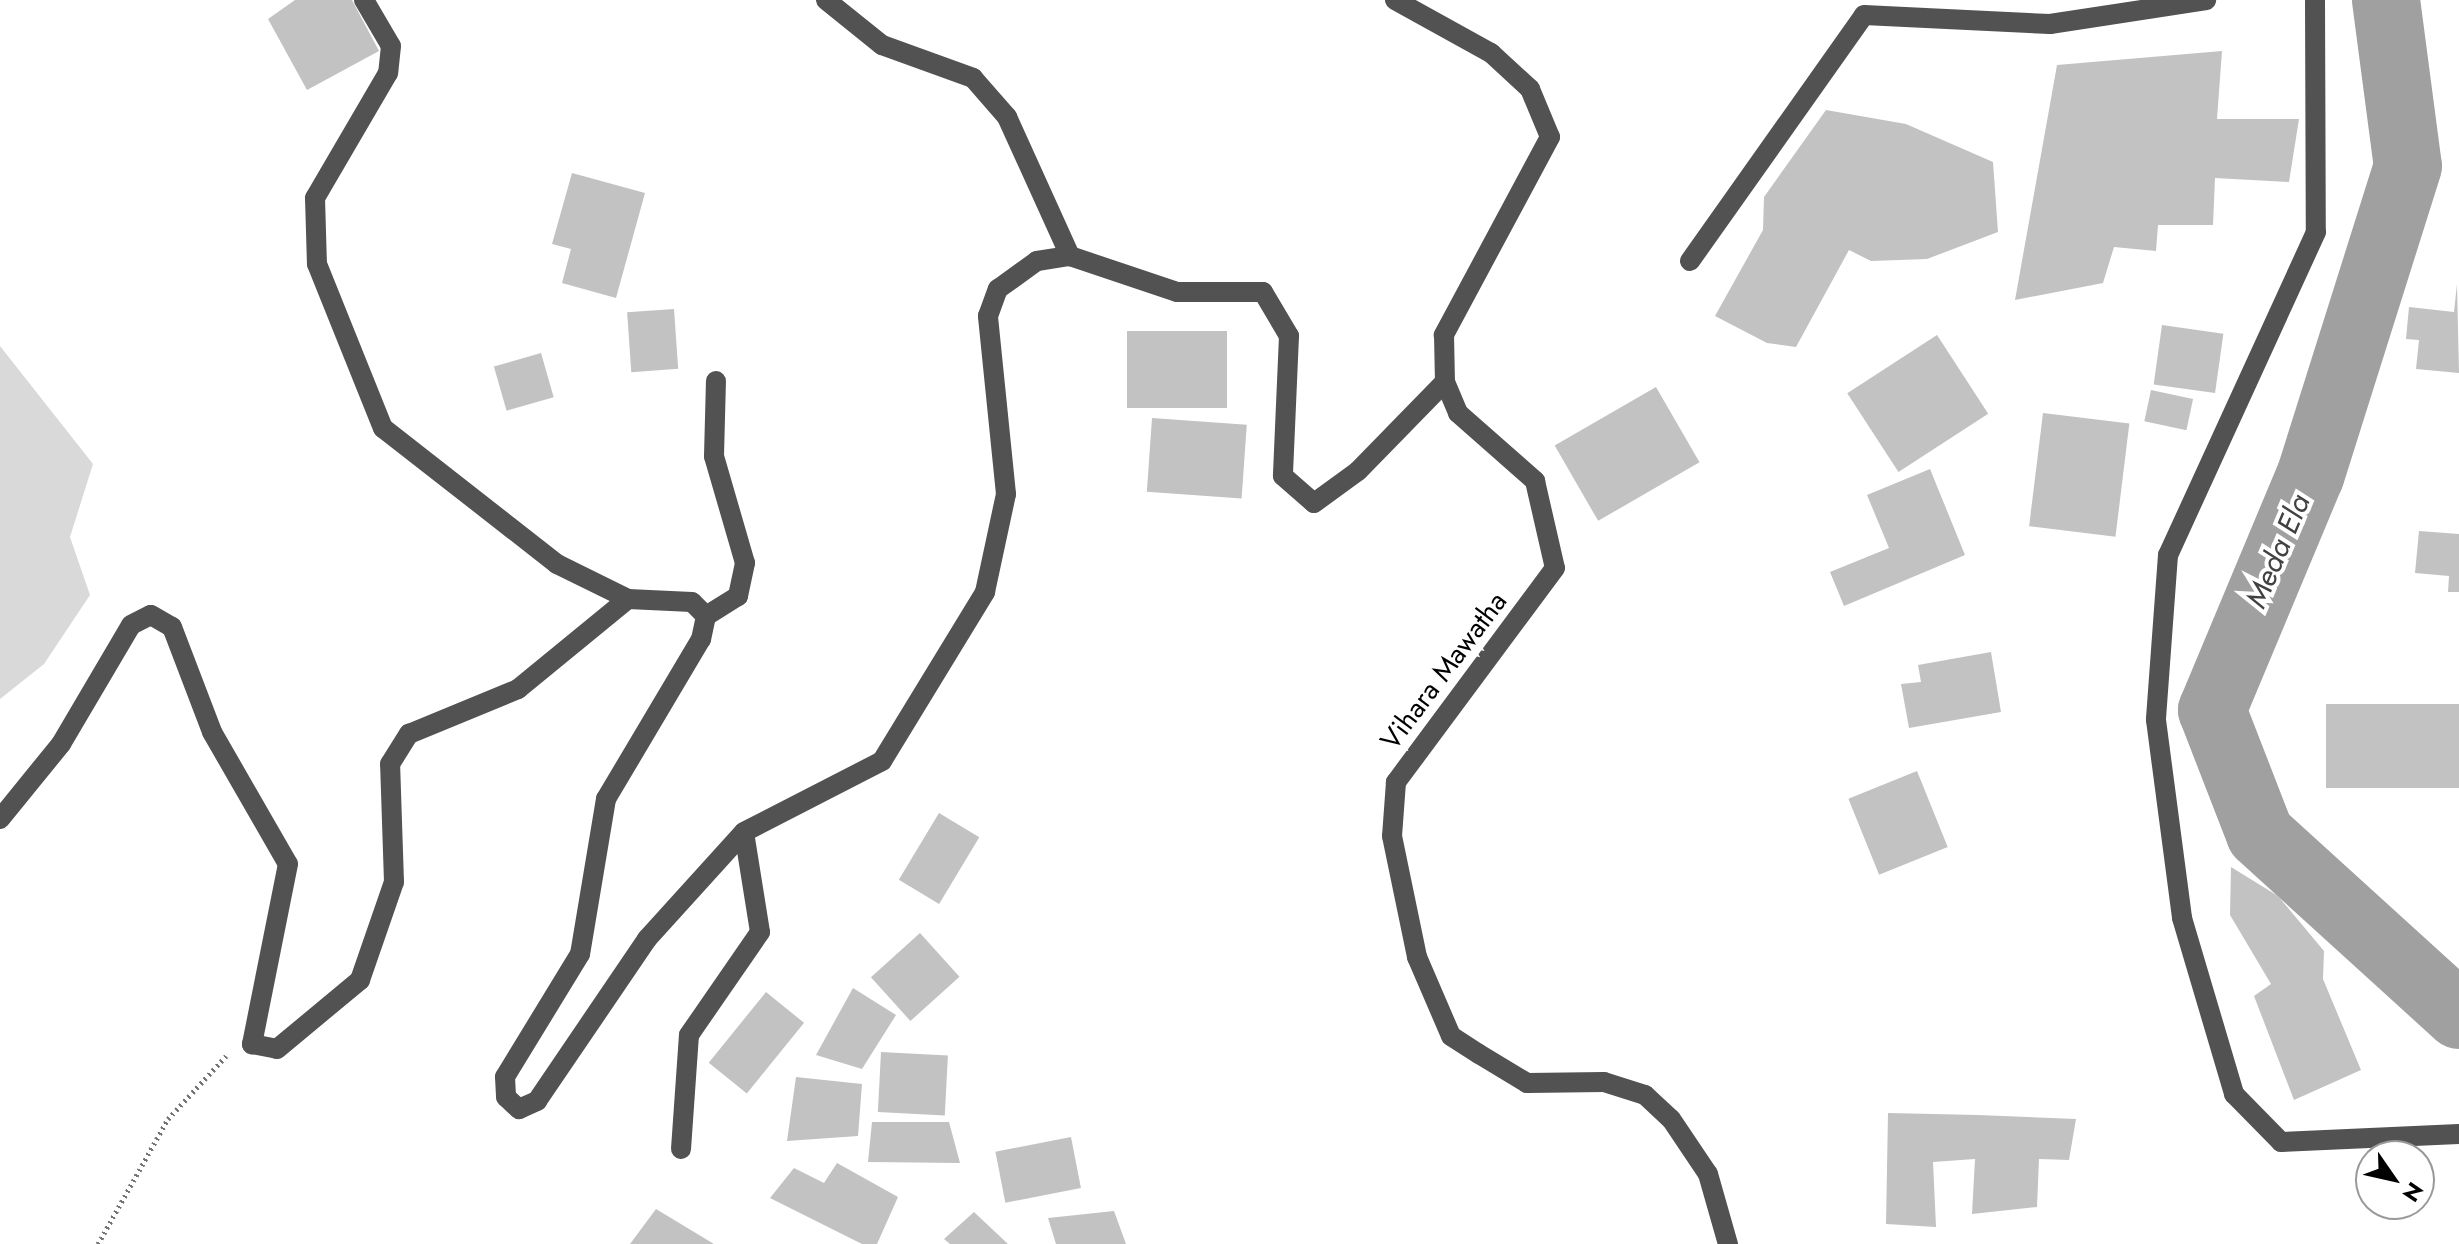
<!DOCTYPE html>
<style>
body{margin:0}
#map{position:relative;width:2459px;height:1244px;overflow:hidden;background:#fff;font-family:Jost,sans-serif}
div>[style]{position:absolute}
.green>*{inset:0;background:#d9d9d9}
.river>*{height:68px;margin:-34px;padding:0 34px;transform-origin:34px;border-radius:34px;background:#a0a0a0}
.building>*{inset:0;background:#c2c2c2;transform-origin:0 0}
.path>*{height:5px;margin-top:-2.5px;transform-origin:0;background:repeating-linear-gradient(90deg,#747474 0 2px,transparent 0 6px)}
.minor>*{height:20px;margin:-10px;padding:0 10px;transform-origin:10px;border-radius:10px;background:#525252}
span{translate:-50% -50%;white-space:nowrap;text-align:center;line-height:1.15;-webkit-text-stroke:8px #fff;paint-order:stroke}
.street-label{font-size:28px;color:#000}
.water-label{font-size:30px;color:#414141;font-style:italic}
.north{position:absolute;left:2355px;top:1140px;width:80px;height:80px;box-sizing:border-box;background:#fff;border:2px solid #999;border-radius:50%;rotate:124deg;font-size:22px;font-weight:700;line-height:32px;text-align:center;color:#000}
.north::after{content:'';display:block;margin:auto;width:28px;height:36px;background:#000;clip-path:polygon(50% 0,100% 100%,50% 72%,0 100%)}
</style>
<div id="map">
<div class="green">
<div style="clip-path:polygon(0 346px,93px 464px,70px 537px,90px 595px,44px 664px,0 699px)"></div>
</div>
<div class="river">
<div style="left:2386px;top:0;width:167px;rotate:82.5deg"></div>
<div style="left:2408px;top:166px;width:325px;rotate:107.5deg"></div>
<div style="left:2310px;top:476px;width:254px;rotate:112.7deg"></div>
<div style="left:2212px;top:710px;width:133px;rotate:68.8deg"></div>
<div style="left:2260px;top:834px;width:269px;rotate:42.3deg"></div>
</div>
<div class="building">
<div style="clip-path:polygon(295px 0,352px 0,379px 51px,307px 90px,268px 19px)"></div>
<div style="clip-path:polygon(2222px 51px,2217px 119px,2299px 119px,2289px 182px,2215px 178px,2213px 225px,2158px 225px,2156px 251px,2114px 247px,2103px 283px,2015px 300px,2057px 65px)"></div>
<div style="clip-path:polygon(1826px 110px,1906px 124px,1993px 162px,1998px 232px,1927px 259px,1871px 261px,1849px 250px,1796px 347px,1767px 343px,1715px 316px,1763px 230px,1764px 197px)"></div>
<div style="clip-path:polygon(572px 173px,645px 193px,616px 298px,562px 283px,571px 249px,552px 244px)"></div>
<div style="clip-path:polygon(2457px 284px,2459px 373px,2416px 369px,2419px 340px,2406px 339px,2409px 307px,2454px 312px)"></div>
<div style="left:674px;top:309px;width:60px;height:47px;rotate:86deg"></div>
<div style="left:2162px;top:325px;width:62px;height:60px;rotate:8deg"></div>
<div style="left:1127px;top:331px;width:100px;height:77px"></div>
<div style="left:1937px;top:335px;width:94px;height:107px;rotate:57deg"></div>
<div style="left:541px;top:353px;width:46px;height:49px;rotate:74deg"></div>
<div style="left:1656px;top:387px;width:87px;height:117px;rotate:60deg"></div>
<div style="left:2151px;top:390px;width:43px;height:32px;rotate:12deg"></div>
<div style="left:2043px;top:413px;width:87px;height:114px;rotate:7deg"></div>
<div style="left:1152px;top:418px;width:95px;height:74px;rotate:4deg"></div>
<div style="clip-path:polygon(1930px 469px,1965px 555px,1844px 606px,1830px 572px,1889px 548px,1867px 495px)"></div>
<div style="clip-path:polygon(2419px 531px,2459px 534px,2459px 592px,2448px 592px,2449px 576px,2415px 573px)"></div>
<div style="clip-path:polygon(1991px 652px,2001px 712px,1909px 728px,1901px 684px,1921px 682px,1918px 665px)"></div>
<div style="left:2459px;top:704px;width:84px;height:133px;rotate:90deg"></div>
<div style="left:1917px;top:771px;width:82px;height:74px;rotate:68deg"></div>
<div style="left:939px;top:813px;width:47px;height:78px;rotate:31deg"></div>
<div style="clip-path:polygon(2231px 867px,2278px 896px,2324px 951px,2323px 979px,2361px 1070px,2294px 1100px,2254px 996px,2271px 984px,2230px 915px)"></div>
<div style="left:920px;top:933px;width:59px;height:66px;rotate:48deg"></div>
<div style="clip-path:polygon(853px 988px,896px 1015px,862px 1069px,816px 1055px)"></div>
<div style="left:766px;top:992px;width:49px;height:91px;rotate:39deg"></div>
<div style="left:881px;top:1052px;width:67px;height:60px;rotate:3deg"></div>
<div style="clip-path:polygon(796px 1077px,862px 1084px,858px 1136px,787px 1141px)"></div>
<div style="clip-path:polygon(1888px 1113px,1978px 1115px,2076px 1119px,2069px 1160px,2039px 1159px,2037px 1207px,1972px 1214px,1975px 1159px,1933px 1162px,1936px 1227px,1886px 1224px)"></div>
<div style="clip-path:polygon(872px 1122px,949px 1122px,960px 1163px,868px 1162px)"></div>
<div style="left:1071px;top:1137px;width:52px;height:77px;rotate:79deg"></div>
<div style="clip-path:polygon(837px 1163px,898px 1197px,877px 1244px,862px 1244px,770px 1198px,794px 1168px,824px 1183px)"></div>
<div style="clip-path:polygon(656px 1209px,714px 1244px,630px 1244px)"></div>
<div style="clip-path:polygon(1114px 1211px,1126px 1244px,1056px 1244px,1048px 1218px)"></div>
<div style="clip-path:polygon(974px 1212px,1008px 1244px,950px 1244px,944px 1239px)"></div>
</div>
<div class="path">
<div style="left:98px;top:1244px;width:143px;rotate:-60.8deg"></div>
<div style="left:168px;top:1119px;width:86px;rotate:-47.4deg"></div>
</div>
<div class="minor">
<div style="left:364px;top:0;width:53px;rotate:59.6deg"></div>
<div style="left:391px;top:46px;width:27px;rotate:96deg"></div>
<div style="left:388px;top:73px;width:145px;rotate:120.3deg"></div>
<div style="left:315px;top:198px;width:66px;rotate:88.3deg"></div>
<div style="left:317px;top:264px;width:177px;rotate:68.1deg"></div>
<div style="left:383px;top:428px;width:221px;rotate:38deg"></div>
<div style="left:557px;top:564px;width:79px;rotate:26.2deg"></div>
<div style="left:826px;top:0;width:72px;rotate:38.8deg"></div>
<div style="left:882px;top:45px;width:97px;rotate:19.9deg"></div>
<div style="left:973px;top:78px;width:52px;rotate:48.9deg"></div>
<div style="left:1007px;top:117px;width:153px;rotate:65.6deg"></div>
<div style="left:1395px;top:0;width:110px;rotate:28.9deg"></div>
<div style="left:1491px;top:53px;width:53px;rotate:42.7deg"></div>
<div style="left:1530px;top:89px;width:52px;rotate:67.4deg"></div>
<div style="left:1550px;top:137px;width:225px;rotate:118.2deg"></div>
<div style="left:1444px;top:335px;width:47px;rotate:88.8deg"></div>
<div style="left:1445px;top:382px;width:34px;rotate:67deg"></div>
<div style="left:1458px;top:413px;width:103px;rotate:41.4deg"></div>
<div style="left:1535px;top:481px;width:89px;rotate:77.1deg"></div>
<div style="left:1555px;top:568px;width:267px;rotate:126.6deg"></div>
<div style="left:1396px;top:782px;width:54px;rotate:94.2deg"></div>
<div style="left:1392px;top:836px;width:124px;rotate:78.3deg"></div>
<div style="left:1417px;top:957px;width:86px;rotate:66.7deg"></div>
<div style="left:1451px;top:1036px;width:33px;rotate:33deg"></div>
<div style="left:1479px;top:1054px;width:56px;rotate:31.1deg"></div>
<div style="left:1527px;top:1083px;width:77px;rotate:-0.7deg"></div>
<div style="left:1604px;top:1082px;width:43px;rotate:17.6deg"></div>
<div style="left:1645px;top:1095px;width:35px;rotate:43deg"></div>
<div style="left:1671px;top:1119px;width:66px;rotate:56.1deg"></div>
<div style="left:1708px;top:1174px;width:73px;rotate:74.1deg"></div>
<div style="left:2315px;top:0;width:232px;rotate:89.8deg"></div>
<div style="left:2316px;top:232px;width:355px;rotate:114.6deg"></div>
<div style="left:2168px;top:555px;width:165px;rotate:94.2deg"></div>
<div style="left:2156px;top:720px;width:200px;rotate:82.5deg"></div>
<div style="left:2182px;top:918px;width:184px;rotate:73.5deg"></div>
<div style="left:2234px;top:1094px;width:67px;rotate:45.6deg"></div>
<div style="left:2281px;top:1142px;width:178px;rotate:-2.6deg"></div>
<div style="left:1864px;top:15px;width:186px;rotate:2.8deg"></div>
<div style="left:2050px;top:24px;width:158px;rotate:-8.7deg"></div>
<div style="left:1690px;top:261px;width:301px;rotate:-54.7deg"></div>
<div style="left:706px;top:616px;width:38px;rotate:-32deg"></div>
<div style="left:738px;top:596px;width:34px;rotate:-78deg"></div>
<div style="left:745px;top:563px;width:111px;rotate:-106.2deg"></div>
<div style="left:714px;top:456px;width:75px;rotate:-88.5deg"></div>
<div style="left:0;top:819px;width:97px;rotate:-50.9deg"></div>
<div style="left:61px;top:744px;width:138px;rotate:-59.5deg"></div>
<div style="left:131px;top:625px;width:22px;rotate:-27deg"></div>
<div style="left:151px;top:615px;width:24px;rotate:30deg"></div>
<div style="left:172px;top:627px;width:112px;rotate:69.1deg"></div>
<div style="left:212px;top:732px;width:152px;rotate:60.1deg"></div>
<div style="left:288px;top:864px;width:184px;rotate:101.3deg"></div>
<div style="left:252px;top:1044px;width:25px;rotate:11deg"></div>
<div style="left:277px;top:1049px;width:108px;rotate:-39.7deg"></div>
<div style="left:360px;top:980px;width:104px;rotate:-70.9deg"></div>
<div style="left:394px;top:882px;width:118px;rotate:-91.9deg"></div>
<div style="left:390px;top:764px;width:36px;rotate:-58deg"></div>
<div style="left:409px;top:734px;width:118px;rotate:-22.4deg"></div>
<div style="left:518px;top:689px;width:142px;rotate:-39.3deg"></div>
<div style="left:628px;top:599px;width:64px;rotate:2.7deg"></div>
<div style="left:692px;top:602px;width:20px;rotate:45deg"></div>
<div style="left:706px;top:616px;width:24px;rotate:102deg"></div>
<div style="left:701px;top:639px;width:186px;rotate:120.7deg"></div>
<div style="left:606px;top:799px;width:157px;rotate:99.5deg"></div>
<div style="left:580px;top:954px;width:144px;rotate:121.4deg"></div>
<div style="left:505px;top:1077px;width:20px;rotate:87deg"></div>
<div style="left:506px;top:1097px;width:18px;rotate:43deg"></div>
<div style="left:519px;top:1109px;width:20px;rotate:-24deg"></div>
<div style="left:537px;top:1101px;width:196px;rotate:-55.8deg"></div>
<div style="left:647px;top:939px;width:144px;rotate:-47.8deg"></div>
<div style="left:744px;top:832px;width:155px;rotate:-27.2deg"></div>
<div style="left:882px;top:761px;width:198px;rotate:-58.6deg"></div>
<div style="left:985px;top:592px;width:100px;rotate:-77.9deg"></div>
<div style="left:1006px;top:494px;width:179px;rotate:-95.8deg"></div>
<div style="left:988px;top:316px;width:29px;rotate:-70deg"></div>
<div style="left:998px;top:289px;width:48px;rotate:-35.7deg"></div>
<div style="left:1037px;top:261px;width:33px;rotate:-9deg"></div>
<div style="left:1070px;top:256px;width:113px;rotate:18.6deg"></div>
<div style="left:1177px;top:292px;width:86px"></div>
<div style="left:1263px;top:292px;width:51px;rotate:59.4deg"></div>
<div style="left:1289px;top:336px;width:140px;rotate:92.5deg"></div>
<div style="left:1283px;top:476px;width:41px;rotate:41.1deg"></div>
<div style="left:1314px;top:503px;width:54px;rotate:-36deg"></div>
<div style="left:1358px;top:471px;width:124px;rotate:-45.7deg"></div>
<div style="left:681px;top:1149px;width:114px;rotate:-86deg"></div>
<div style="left:689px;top:1035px;width:125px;rotate:-55.4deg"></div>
<div style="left:760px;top:932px;width:101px;rotate:-99.1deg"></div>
</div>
<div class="street-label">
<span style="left:1444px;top:671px;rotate:-53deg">Vihara Mawatha</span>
</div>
<div class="water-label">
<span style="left:2278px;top:551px;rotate:-67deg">Meda Ela</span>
</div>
<div class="north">N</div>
</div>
